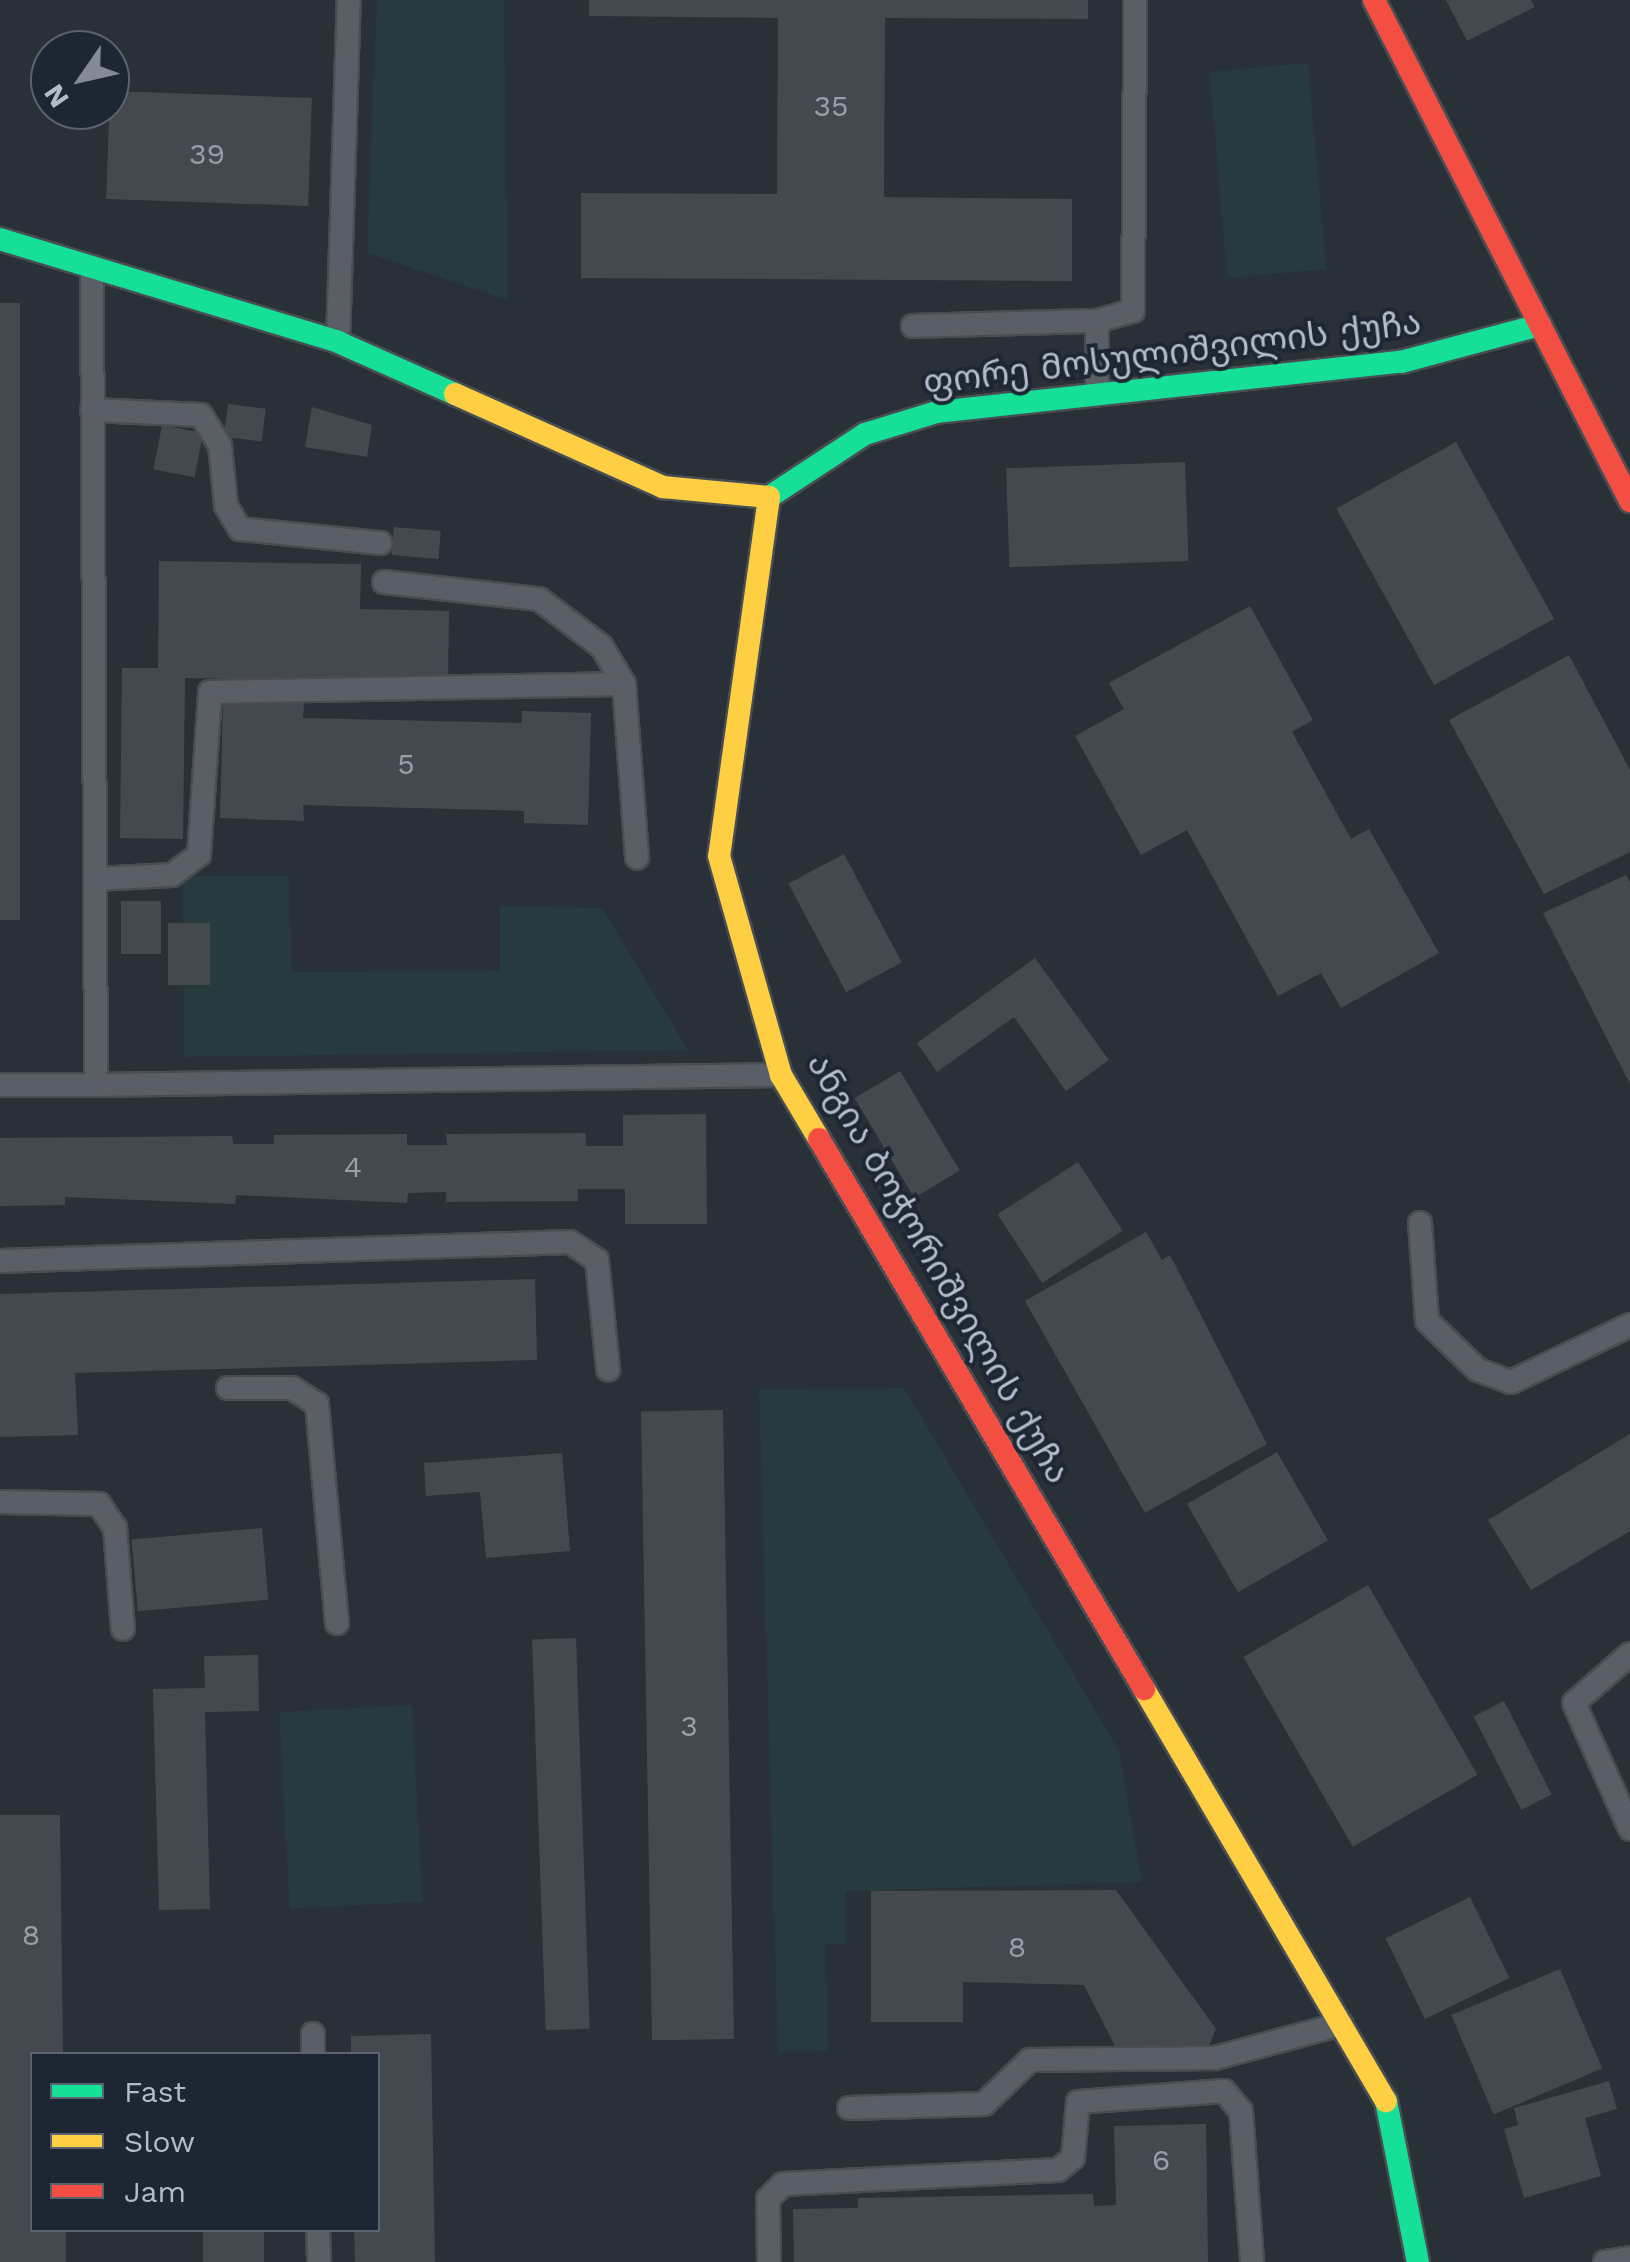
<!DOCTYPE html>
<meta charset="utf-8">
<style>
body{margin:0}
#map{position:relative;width:1630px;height:2262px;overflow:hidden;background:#2a3038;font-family:"Work Sans","Noto Sans Georgian",sans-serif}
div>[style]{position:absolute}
.green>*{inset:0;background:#273a3e;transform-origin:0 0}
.building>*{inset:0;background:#444950;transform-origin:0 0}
.roads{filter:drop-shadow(2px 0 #484c53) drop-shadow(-2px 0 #484c53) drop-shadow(0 2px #484c53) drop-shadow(0 -2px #484c53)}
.lane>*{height:22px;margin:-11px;padding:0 11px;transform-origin:11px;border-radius:11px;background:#5a5e66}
.fast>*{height:22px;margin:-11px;padding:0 11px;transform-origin:11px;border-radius:11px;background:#16e098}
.slow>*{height:22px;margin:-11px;padding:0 11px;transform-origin:11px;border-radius:11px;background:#ffcf43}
.jam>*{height:22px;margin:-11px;padding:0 11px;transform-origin:11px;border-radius:11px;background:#f24e42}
span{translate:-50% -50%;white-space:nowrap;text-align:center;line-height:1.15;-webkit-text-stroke:8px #1d2633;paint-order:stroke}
.number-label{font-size:30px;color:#989fab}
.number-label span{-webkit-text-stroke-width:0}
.street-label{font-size:35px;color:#b4bcc9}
.legend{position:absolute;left:30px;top:2052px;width:350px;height:180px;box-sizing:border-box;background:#1d2633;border:2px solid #59626f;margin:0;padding:12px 18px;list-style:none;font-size:30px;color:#b4bcc9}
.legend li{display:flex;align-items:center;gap:20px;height:50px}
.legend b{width:50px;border:2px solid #59626f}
.north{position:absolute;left:30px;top:30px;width:100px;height:100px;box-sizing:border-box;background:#1d2633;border:2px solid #59626f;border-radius:50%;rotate:236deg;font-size:28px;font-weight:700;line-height:40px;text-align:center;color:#b4bcc9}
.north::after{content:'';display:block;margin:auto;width:35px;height:45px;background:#848b96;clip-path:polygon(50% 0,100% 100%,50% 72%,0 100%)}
</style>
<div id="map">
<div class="green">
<div style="clip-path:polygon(377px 0,504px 0,507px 300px,367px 253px)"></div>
<div style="left:1308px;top:63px;width:207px;height:99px;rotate:85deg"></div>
<div style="clip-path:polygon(183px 876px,289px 876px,291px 972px,500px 971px,500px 906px,602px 908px,688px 1050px,184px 1057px)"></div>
<div style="clip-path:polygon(904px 1388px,1119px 1751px,1142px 1882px,845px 1891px,846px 1944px,825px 1945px,828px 2051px,778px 2052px,759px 1389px)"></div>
<div style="left:412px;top:1705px;width:197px;height:133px;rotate:87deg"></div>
</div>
<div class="building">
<div style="clip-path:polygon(589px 0,1088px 0,1088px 19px,885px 18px,884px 197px,1072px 199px,1072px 281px,581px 278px,581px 193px,777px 194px,778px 18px,589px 16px)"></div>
<div style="clip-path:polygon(1446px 0,1531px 0,1535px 7px,1467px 41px)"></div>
<div style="left:110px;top:91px;width:202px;height:108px;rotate:2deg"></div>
<div style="left:0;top:303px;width:20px;height:617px"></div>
<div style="left:228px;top:404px;width:38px;height:33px;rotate:7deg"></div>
<div style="clip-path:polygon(312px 407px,372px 425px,367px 457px,305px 447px)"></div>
<div style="left:162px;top:425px;width:42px;height:45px;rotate:11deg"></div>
<div style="left:1456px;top:442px;width:202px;height:137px;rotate:61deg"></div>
<div style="left:1185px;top:462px;width:99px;height:179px;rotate:88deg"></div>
<div style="left:394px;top:527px;width:47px;height:28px;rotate:5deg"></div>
<div style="clip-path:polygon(159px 561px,361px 564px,360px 609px,449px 611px,448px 682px,185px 678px,183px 839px,120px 838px,122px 668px,158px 668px)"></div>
<div style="clip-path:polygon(1250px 606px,1313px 720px,1292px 732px,1351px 839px,1369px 829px,1439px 953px,1341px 1008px,1321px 973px,1278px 996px,1187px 830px,1141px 855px,1075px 736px,1124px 709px,1109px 683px)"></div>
<div style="clip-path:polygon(1569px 655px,1630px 770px,1630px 852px,1544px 894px,1449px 720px)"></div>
<div style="clip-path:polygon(223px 701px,304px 703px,303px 718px,522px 723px,522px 711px,591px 713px,588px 825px,524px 823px,524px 811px,303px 805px,304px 821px,220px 818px)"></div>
<div style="left:844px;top:854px;width:123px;height:63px;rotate:62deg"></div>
<div style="clip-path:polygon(1626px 875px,1630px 883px,1630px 1084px,1543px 913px)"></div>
<div style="left:121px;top:901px;width:40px;height:53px"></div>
<div style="left:168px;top:923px;width:42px;height:62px"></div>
<div style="clip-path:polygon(1035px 958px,1109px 1060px,1066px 1091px,1014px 1017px,937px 1072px,917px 1043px)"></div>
<div style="left:900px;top:1071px;width:116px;height:53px;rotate:59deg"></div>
<div style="clip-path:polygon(706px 1114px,707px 1224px,625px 1224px,625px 1189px,578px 1189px,578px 1201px,446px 1202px,446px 1192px,408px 1193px,407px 1203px,236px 1195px,235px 1204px,65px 1197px,65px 1205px,0 1206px,0 1138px,232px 1136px,233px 1144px,274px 1144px,274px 1135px,407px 1134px,407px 1145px,447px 1145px,446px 1134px,586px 1133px,586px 1146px,623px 1146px,623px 1115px)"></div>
<div style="left:1078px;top:1162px;width:82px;height:96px;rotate:57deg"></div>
<div style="clip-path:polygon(1146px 1232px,1162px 1260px,1170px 1255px,1267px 1444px,1145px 1513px,1025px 1301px)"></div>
<div style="clip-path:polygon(535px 1279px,537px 1360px,75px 1373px,78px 1435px,0 1437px,0 1294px)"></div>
<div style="left:723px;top:1410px;width:629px;height:82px;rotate:89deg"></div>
<div style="clip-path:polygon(1630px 1434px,1630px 1531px,1531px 1590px,1488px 1520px)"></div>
<div style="left:1277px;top:1452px;width:102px;height:104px;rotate:60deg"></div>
<div style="clip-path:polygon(562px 1453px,570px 1551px,486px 1558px,480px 1492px,426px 1496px,424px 1463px)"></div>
<div style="left:262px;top:1528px;width:72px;height:131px;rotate:85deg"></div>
<div style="left:1368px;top:1585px;width:219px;height:144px;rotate:60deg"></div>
<div style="left:576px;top:1638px;width:391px;height:44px;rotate:88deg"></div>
<div style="clip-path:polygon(258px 1655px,259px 1711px,205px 1712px,210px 1909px,159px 1910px,153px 1689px,205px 1688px,204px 1656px)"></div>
<div style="left:1504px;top:1701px;width:105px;height:34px;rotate:63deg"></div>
<div style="clip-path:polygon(0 1815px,60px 1815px,63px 2054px,32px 2054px,32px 2230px,66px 2230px,66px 2262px,0 2262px)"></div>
<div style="clip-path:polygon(1116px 1890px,1216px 2029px,1205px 2055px,1120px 2056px,1084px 1985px,963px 1982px,963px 2022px,871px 2022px,871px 1891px)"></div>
<div style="left:1470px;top:1897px;width:90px;height:94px;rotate:64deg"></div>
<div style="left:1560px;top:1969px;width:108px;height:118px;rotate:67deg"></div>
<div style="clip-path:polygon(431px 2034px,435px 2262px,355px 2262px,354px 2230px,378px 2230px,378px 2054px,351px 2054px,351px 2036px)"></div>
<div style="clip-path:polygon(1609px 2081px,1617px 2109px,1585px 2118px,1601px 2176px,1524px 2198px,1504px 2129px,1518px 2125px,1514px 2108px)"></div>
<div style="clip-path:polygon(1206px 2124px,1208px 2262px,794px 2262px,793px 2209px,858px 2208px,858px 2198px,1093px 2194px,1094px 2206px,1116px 2205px,1114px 2126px)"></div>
<div style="left:203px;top:2230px;width:61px;height:32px"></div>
</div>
<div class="roads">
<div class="lane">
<div style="left:92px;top:269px;width:816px;rotate:89.72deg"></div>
<div style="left:96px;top:1085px;width:685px;rotate:-0.84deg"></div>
<div style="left:913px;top:326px;width:184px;rotate:-1.6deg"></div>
<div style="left:338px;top:342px;width:342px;rotate:-88.2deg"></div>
<div style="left:1097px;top:394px;width:73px;rotate:-90deg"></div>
<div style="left:1097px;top:321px;width:37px;rotate:-16deg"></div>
<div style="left:1133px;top:311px;width:311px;rotate:-89.6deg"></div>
<div style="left:92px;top:410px;width:109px;rotate:2.6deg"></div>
<div style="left:201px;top:415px;width:36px;rotate:58deg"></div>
<div style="left:220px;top:445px;width:61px;rotate:84.4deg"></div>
<div style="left:226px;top:506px;width:27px;rotate:59deg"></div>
<div style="left:240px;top:529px;width:141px;rotate:5.7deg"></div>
<div style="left:384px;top:582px;width:156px;rotate:6.3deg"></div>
<div style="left:539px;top:599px;width:79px;rotate:37.3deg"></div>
<div style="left:602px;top:647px;width:43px;rotate:59.3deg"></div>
<div style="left:624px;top:684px;width:174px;rotate:85.7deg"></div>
<div style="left:95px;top:879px;width:77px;rotate:-3deg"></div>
<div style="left:172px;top:875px;width:34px;rotate:-37deg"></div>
<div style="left:199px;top:855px;width:163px;rotate:-86.1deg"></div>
<div style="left:210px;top:692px;width:414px;rotate:-1.1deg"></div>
<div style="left:0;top:1085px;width:96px"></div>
<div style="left:1420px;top:1223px;width:98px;rotate:85.9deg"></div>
<div style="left:1427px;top:1321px;width:71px;rotate:43.9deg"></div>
<div style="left:1478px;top:1370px;width:35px;rotate:20deg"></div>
<div style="left:1511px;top:1382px;width:132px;rotate:-25.6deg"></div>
<div style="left:0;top:1261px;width:570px;rotate:-1.91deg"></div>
<div style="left:570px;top:1242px;width:32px;rotate:34deg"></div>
<div style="left:597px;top:1260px;width:110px;rotate:84.2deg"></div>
<div style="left:228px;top:1388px;width:64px"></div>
<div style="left:292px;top:1388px;width:30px;rotate:33deg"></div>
<div style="left:317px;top:1404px;width:220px;rotate:84.8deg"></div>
<div style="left:0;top:1502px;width:99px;rotate:1.2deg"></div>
<div style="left:99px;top:1504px;width:29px;rotate:56deg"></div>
<div style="left:115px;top:1528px;width:101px;rotate:85.5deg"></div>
<div style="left:1630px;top:1654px;width:74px;rotate:138.8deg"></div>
<div style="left:1574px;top:1703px;width:138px;rotate:66deg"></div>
<div style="left:313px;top:2034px;width:20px;rotate:90deg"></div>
<div style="left:849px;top:2108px;width:135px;rotate:-1.7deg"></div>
<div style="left:984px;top:2104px;width:64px;rotate:-43.7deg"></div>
<div style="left:1030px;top:2060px;width:185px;rotate:-0.6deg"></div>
<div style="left:1215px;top:2058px;width:131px;rotate:-15deg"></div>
<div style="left:318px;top:2230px;width:32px;rotate:88deg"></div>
<div style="left:769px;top:2262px;width:63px;rotate:-90.9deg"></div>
<div style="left:768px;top:2199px;width:21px;rotate:-45deg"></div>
<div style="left:783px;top:2184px;width:275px;rotate:-2.9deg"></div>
<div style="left:1058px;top:2170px;width:19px;rotate:-39deg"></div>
<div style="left:1073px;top:2158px;width:56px;rotate:-84.9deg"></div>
<div style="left:1078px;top:2102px;width:146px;rotate:-4.3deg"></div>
<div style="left:1224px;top:2091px;width:26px;rotate:50deg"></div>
<div style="left:1241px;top:2111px;width:151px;rotate:85.8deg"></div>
<div style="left:1605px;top:2262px;width:25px;rotate:-9deg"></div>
</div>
<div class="fast">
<div style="left:0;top:239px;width:353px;rotate:16.9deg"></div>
<div style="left:338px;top:342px;width:128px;rotate:24deg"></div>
<div style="left:769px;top:497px;width:115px;rotate:-33.3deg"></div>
<div style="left:865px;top:434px;width:75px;rotate:-17deg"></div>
<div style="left:937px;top:412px;width:467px;rotate:-6.2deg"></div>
<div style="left:1401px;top:362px;width:144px;rotate:-14.9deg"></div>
<div style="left:1386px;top:2101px;width:164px;rotate:78.8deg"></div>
</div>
<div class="slow">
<div style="left:455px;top:394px;width:228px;rotate:24.1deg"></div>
<div style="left:663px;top:487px;width:106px;rotate:5.4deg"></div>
<div style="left:769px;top:497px;width:362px;rotate:97.9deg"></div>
<div style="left:719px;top:856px;width:228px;rotate:74.2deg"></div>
<div style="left:781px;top:1075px;width:74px;rotate:59.3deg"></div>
<div style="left:1144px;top:1689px;width:478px;rotate:59.6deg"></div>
</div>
<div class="jam">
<div style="left:1374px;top:0;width:563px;rotate:62.93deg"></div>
<div style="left:819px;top:1139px;width:639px;rotate:59.42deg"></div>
</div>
</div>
<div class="number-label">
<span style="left:831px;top:106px">35</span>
<span style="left:207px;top:154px">39</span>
<span style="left:406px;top:764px">5</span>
<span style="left:353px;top:1167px">4</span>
<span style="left:689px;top:1726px">3</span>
<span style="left:31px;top:1935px">8</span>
<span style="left:1017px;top:1947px">8</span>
<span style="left:1161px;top:2160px">6</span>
</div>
<div class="street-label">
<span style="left:1172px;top:352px;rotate:-7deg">ფორე მოსულიშვილის ქუჩა</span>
<span style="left:939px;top:1268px;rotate:60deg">ანგია ბოჭორიშვილის ქუჩა</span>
</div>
<ul class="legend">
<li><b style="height:12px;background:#16e098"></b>Fast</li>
<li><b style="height:12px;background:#ffcf43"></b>Slow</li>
<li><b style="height:12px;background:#f24e42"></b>Jam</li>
</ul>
<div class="north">N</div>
</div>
